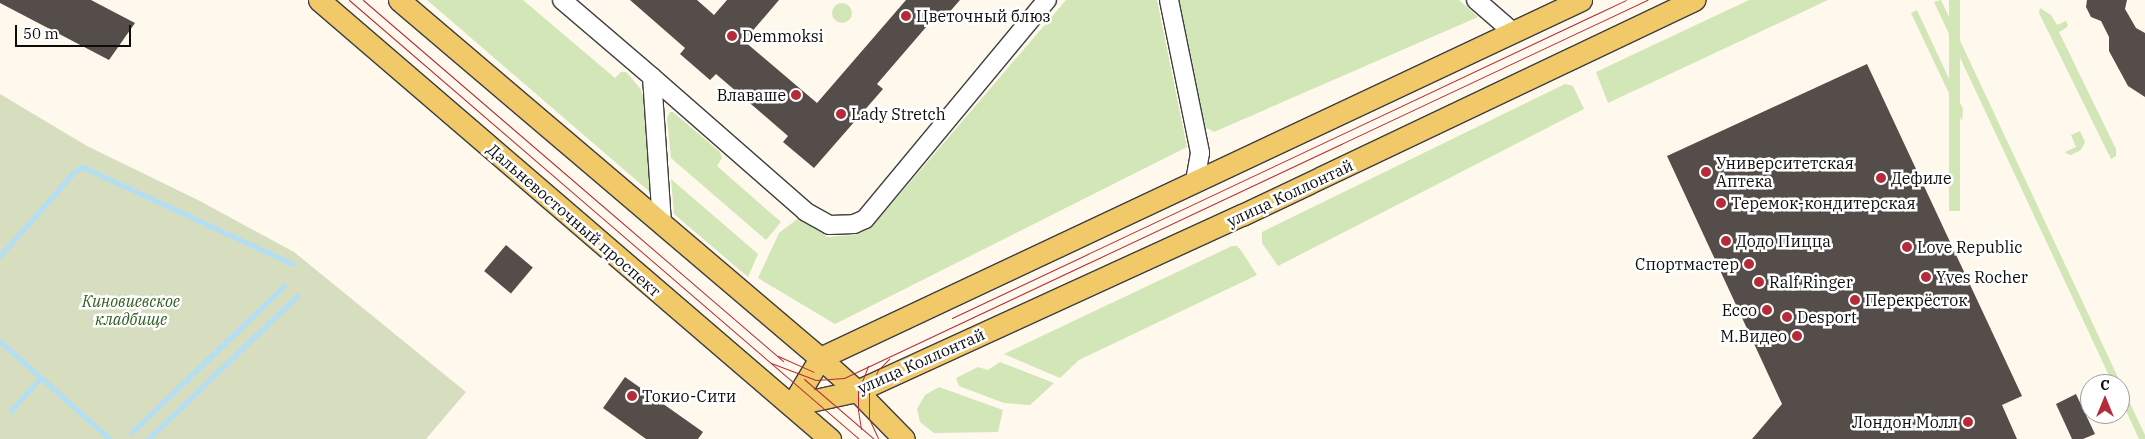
<!DOCTYPE html>
<meta charset="utf-8">
<style>
body{margin:0}
#map{position:relative;width:2145px;height:439px;overflow:hidden;background:#fef9ec;font-family:"IBM Plex Serif",serif}
div>[style]{position:absolute}
.green>*{inset:0;background:#d2e6b8;transform-origin:0 0}
.round{border-radius:50%}
.cemetery>*{inset:0;background:#d6debf}
.stream>*{height:4.5px;margin:-2.25px;padding:0 2.25px;transform-origin:2.25px;border-radius:2.25px;background:#b3def3}
.building>*{inset:0;background:#544d49;transform-origin:0 0}
.roads{filter:drop-shadow(1px 0 #3f3f3f) drop-shadow(-1px 0 #3f3f3f) drop-shadow(0 1px #3f3f3f) drop-shadow(0 -1px #3f3f3f)}
.minor>*{height:18px;margin:-9px;padding:0 9px;transform-origin:9px;border-radius:9px;background:#fff}
.major>*{height:21px;margin:-10.5px;padding:0 10.5px;transform-origin:10.5px;border-radius:10.5px;background:#f1c969}
.tram>*{height:1px;margin:-0.5px;padding:0 0.5px;transform-origin:0.5px;border-radius:0.5px;background:#b42c3a}
.dots>*{width:14px;height:14px;translate:-50% -50%;box-sizing:border-box;border:2px solid #fff;border-radius:50%}
span{translate:-50% -50%;white-space:nowrap;text-align:center;line-height:1.15;-webkit-text-stroke:5px #fff;paint-order:stroke}
.poi-label{font-size:16px;color:#0c0c0c}
.left{translate:0 -50%;text-align:left}
.right{translate:-100% -50%;text-align:right}
.street-label{font-size:16px;color:#0c0c0c}
.park-label{font-size:16px;color:#316020;font-style:italic}
.north{position:absolute;left:2080px;top:374px;width:50px;height:50px;box-sizing:border-box;background:#fff;border:1px solid #9e9e9e;border-radius:50%;rotate:0deg;font-size:14px;font-weight:700;line-height:20px;text-align:center;color:#0c0c0c}
.north::after{content:'';display:block;margin:auto;width:18px;height:22px;background:#b42c3a;clip-path:polygon(50% 0,100% 100%,50% 72%,0 100%)}
.scale{position:absolute;left:15px;top:25px;width:116px;height:22px;box-sizing:border-box;border:2px solid #0c0c0c;border-top:0;padding-left:6px;font-size:15px;line-height:18px;white-space:nowrap;color:#0c0c0c;-webkit-text-stroke:4px #fff;paint-order:stroke}
</style>
<div id="map">
<div class="green">
<div style="clip-path:polygon(427px 0,523px 0,615px 78px,621px 72px,626px 72px,640px 88px,644px 98px,650px 192px)"></div>
<div style="clip-path:polygon(1066px 0,1157px 0,1187px 147px,835px 324px,758px 278px,779px 233px,801px 216px,827px 237px,854px 235px,882px 215px)"></div>
<div style="clip-path:polygon(1179px 0,1459px 0,1478px 17px,1214px 132px,1203px 126px)"></div>
<div style="clip-path:polygon(1749px 0,1828px 0,1608px 103px,1596px 72px)"></div>
<div style="clip-path:polygon(1941px 0,2145px 435px,2145px 439px,2139px 439px,2120px 398px,2120px 384px,2113px 384px,1934px 2px)"></div>
<div style="left:1949px;top:0;width:11px;height:211px"></div>
<div class="round" style="left:832px;top:3px;width:20px;height:20px"></div>
<div style="clip-path:polygon(2040px 8px,2051px 15px,2057px 25px,2066px 21px,2068px 25px,2066px 28px,2059px 32px,2116px 149px,2116px 156px,2111px 159px,2039px 13px)"></div>
<div style="clip-path:polygon(1917px 10px,1963px 109px,1962px 121px,1911px 13px)"></div>
<div style="clip-path:polygon(1565px 84px,1573px 86px,1584px 109px,1278px 266px,1262px 243px,1262px 232px)"></div>
<div style="clip-path:polygon(670px 112px,673px 112px,720px 152px,722px 158px,717px 166px,781px 222px,766px 240px,671px 158px,667px 118px)"></div>
<div style="clip-path:polygon(2080px 131px,2085px 142px,2081px 150px,2071px 155px,2067px 154px,2065px 152px,2076px 147px,2071px 135px)"></div>
<div style="clip-path:polygon(671px 179px,758px 254px,748px 277px,674px 214px)"></div>
<div style="clip-path:polygon(1232px 246px,1237px 246px,1240px 249px,1257px 275px,1079px 360px,1060px 378px,1004px 354px)"></div>
<div style="clip-path:polygon(1000px 362px,1054px 383px,1030px 405px,1004px 403px,959px 386px,956px 378px,978px 367px,988px 370px)"></div>
<div style="clip-path:polygon(939px 387px,1003px 410px,998px 432px,934px 433px,920px 422px,917px 409px,925px 395px)"></div>
</div>
<div class="cemetery">
<div style="clip-path:polygon(0 94px,87px 146px,200px 201px,294px 252px,466px 392px,426px 439px,0 439px)"></div>
</div>
<div class="stream">
<div style="left:0;top:256px;width:113px;rotate:-48.6deg"></div>
<div style="left:75px;top:171px;width:9px;rotate:-27deg"></div>
<div style="left:83px;top:167px;width:231px;rotate:24.8deg"></div>
<div style="left:0;top:341px;width:147px;rotate:41.7deg"></div>
<div style="left:11px;top:411px;width:45px;rotate:-48.6deg"></div>
<div style="left:132px;top:432px;width:211px;rotate:-43.8deg"></div>
<div style="left:148px;top:439px;width:207px;rotate:-43.8deg"></div>
</div>
<div class="building">
<div style="clip-path:polygon(0 0,91px 0,135px 23px,109px 60px,0 3px)"></div>
<div style="clip-path:polygon(630px 0,697px 0,714px 15px,727px 0,779px 0,744px 41px,817px 103px,906px 0,960px 0,939px 24px,933px 19px,877px 84px,883px 89px,814px 168px,783px 142px,788px 136px,716px 74px,710px 80px,680px 54px,685px 48px)"></div>
<div style="clip-path:polygon(2087px 0,2127px 0,2125px 9px,2136px 28px,2145px 33px,2145px 97px,2128px 86px,2109px 51px,2109px 37px,2101px 21px,2091px 17px,2086px 7px)"></div>
<div style="clip-path:polygon(1867px 64px,2022px 396px,2002px 405px,2017px 439px,1752px 439px,1782px 404px,1667px 156px)"></div>
<div style="left:506px;top:245px;width:35px;height:34px;rotate:40deg"></div>
<div style="clip-path:polygon(625px 377px,703px 432px,698px 439px,646px 439px,603px 408px)"></div>
<div style="clip-path:polygon(2076px 394px,2095px 434px,2083px 439px,2072px 439px,2056px 404px)"></div>
</div>
<div class="roads">
<div class="minor">
<div style="left:562px;top:0;width:118px;rotate:40.5deg"></div>
<div style="left:652px;top:77px;width:147px;rotate:86.1deg"></div>
<div style="left:1169px;top:0;width:156px;rotate:78.5deg"></div>
<div style="left:1200px;top:153px;width:29px;rotate:100deg"></div>
<div style="left:1476px;top:0;width:49px;rotate:40.9deg"></div>
<div style="left:652px;top:77px;width:205px;rotate:41.2deg"></div>
<div style="left:806px;top:212px;width:26px;rotate:29deg"></div>
<div style="left:829px;top:225px;width:25px;rotate:-2deg"></div>
<div style="left:854px;top:224px;width:12px;rotate:-24deg"></div>
<div style="left:865px;top:219px;width:285px;rotate:-50.3deg"></div>
</div>
<div class="major">
<div style="left:319px;top:0;width:674px;rotate:40.67deg"></div>
<div style="left:399px;top:0;width:553px;rotate:40.38deg"></div>
<div style="left:820px;top:358px;width:50px;rotate:41.7deg"></div>
<div style="left:857px;top:391px;width:67px;rotate:45.6deg"></div>
<div style="left:792px;top:405px;width:66px;rotate:-12.2deg"></div>
<div style="left:857px;top:391px;width:423px;rotate:-24.6deg"></div>
<div style="left:1242px;top:215px;width:501px;rotate:-25.44deg"></div>
<div style="left:792px;top:405px;width:55px;rotate:-59.2deg"></div>
<div style="left:820px;top:358px;width:841px;rotate:-25.19deg"></div>
</div>
</div>
<div class="tram">
<div style="left:349px;top:0;width:673px;rotate:40.72deg"></div>
<div style="left:363px;top:0;width:554px;rotate:40.68deg"></div>
<div style="left:952px;top:318px;width:745px;rotate:-25.26deg"></div>
<div style="left:778px;top:356px;width:39px;rotate:24deg"></div>
<div style="left:771px;top:363px;width:48px;rotate:20.7deg"></div>
<div style="left:816px;top:380px;width:28px;rotate:-4deg"></div>
<div style="left:844px;top:378px;width:888px;rotate:-25.21deg"></div>
<div style="left:804px;top:379px;width:92px;rotate:40.6deg"></div>
<div style="left:861px;top:429px;width:18px;rotate:-99deg"></div>
<div style="left:858px;top:411px;width:19px;rotate:-90deg"></div>
<div style="left:858px;top:392px;width:28px;rotate:-69deg"></div>
<div style="left:878px;top:438px;width:21px;rotate:-115deg"></div>
<div style="left:869px;top:419px;width:26px;rotate:-90deg"></div>
<div style="left:869px;top:393px;width:25px;rotate:-69deg"></div>
<div style="left:878px;top:370px;width:16px;rotate:-45deg"></div>
</div>
<div class="dots">
<div style="left:906px;top:16px;background:#b42c3a"></div>
<div style="left:732px;top:36px;background:#b42c3a"></div>
<div style="left:796px;top:95px;background:#b42c3a"></div>
<div style="left:841px;top:114px;background:#b42c3a"></div>
<div style="left:1706px;top:172px;background:#b42c3a"></div>
<div style="left:1881px;top:178px;background:#b42c3a"></div>
<div style="left:1721px;top:203px;background:#b42c3a"></div>
<div style="left:1726px;top:241px;background:#b42c3a"></div>
<div style="left:1907px;top:247px;background:#b42c3a"></div>
<div style="left:1749px;top:264px;background:#b42c3a"></div>
<div style="left:1926px;top:277px;background:#b42c3a"></div>
<div style="left:1759px;top:282px;background:#b42c3a"></div>
<div style="left:1855px;top:300px;background:#b42c3a"></div>
<div style="left:1767px;top:310px;background:#b42c3a"></div>
<div style="left:1787px;top:317px;background:#b42c3a"></div>
<div style="left:1797px;top:336px;background:#b42c3a"></div>
<div style="left:632px;top:396px;background:#b42c3a"></div>
<div style="left:1968px;top:422px;background:#b42c3a"></div>
</div>
<div class="poi-label">
<span class="left" style="left:916px;top:16px">Цветочный блюз</span>
<span class="left" style="left:742px;top:36px">Demmoksi</span>
<span class="right" style="left:786px;top:95px">Влаваше</span>
<span class="left" style="left:851px;top:114px">Lady Stretch</span>
<span class="left" style="left:1716px;top:172px">Университетская<br>Аптека</span>
<span class="left" style="left:1891px;top:178px">Дефиле</span>
<span class="left" style="left:1731px;top:203px">Теремок-кондитерская</span>
<span class="left" style="left:1736px;top:241px">Додо Пицца</span>
<span class="left" style="left:1917px;top:247px">Love Republic</span>
<span class="right" style="left:1739px;top:264px">Спортмастер</span>
<span class="left" style="left:1936px;top:277px">Yves Rocher</span>
<span class="left" style="left:1769px;top:282px">Ralf Ringer</span>
<span class="left" style="left:1865px;top:300px">Перекрёсток</span>
<span class="right" style="left:1757px;top:310px">Ecco</span>
<span class="left" style="left:1797px;top:317px">Desport</span>
<span class="right" style="left:1787px;top:336px">М.Видео</span>
<span class="left" style="left:642px;top:396px">Токио-Сити</span>
<span class="right" style="left:1958px;top:422px">Лондон Молл</span>
</div>
<div class="street-label">
<span style="left:1290px;top:193px;rotate:-25deg">улица Коллонтай</span>
<span style="left:574px;top:220px;rotate:41deg">Дальневосточный проспект</span>
<span style="left:921px;top:361px;rotate:-24deg">улица Коллонтай</span>
</div>
<div class="park-label">
<span style="left:131px;top:310px">Киновиевское<br>кладбище</span>
</div>
<div class="north">С</div>
<div class="scale">50 m</div>
</div>
